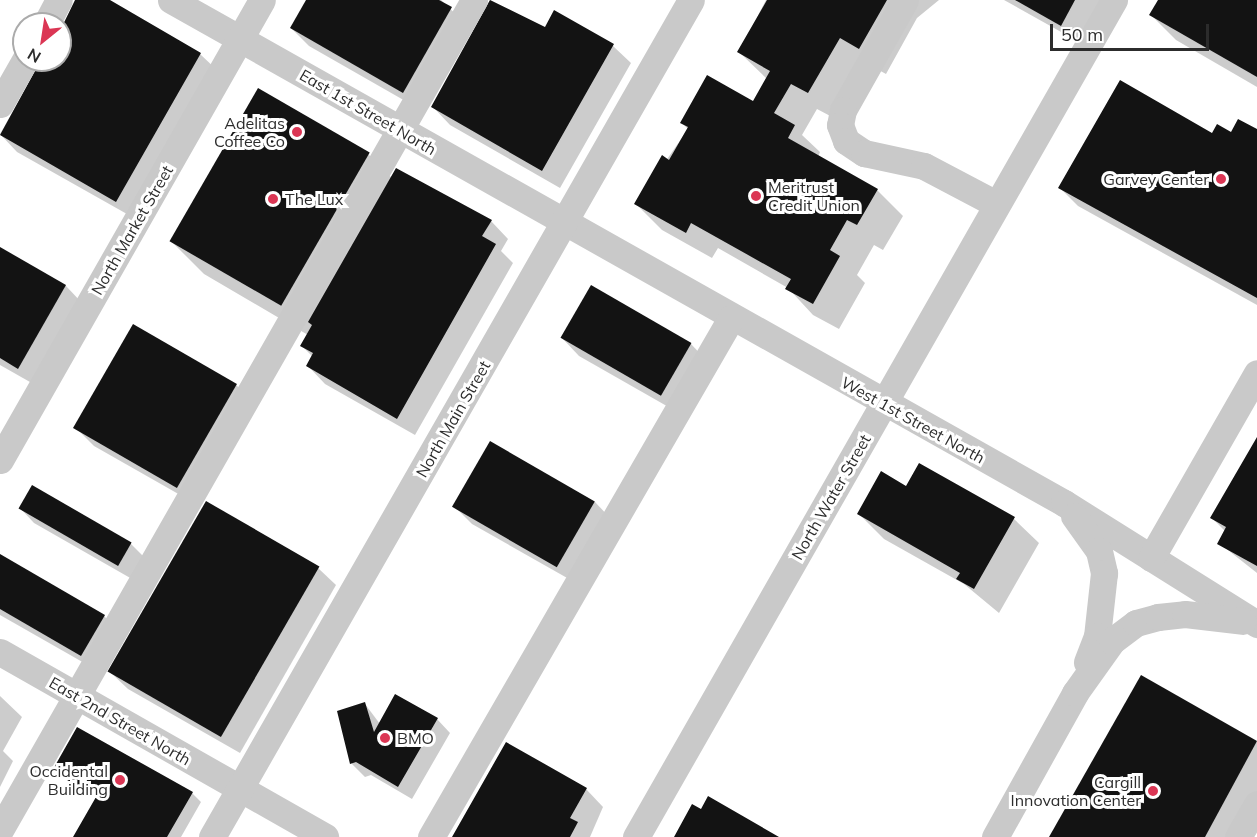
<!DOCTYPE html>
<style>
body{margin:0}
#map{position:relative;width:1257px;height:837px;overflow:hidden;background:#fff;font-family:Mulish,sans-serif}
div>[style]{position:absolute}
.shadow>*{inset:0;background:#0003}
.building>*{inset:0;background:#131313;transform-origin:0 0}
.minor>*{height:27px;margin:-13.5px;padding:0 13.5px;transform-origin:13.5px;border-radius:13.5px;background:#c9c9c9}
.dots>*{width:16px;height:16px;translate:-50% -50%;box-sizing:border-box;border:3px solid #fff;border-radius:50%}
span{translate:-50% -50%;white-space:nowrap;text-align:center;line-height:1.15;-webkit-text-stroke:6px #fff;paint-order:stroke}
.street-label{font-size:16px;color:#2c2c2c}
.poi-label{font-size:16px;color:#2c2c2c}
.right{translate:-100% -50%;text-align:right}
.left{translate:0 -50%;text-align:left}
.north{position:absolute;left:12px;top:12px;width:60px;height:60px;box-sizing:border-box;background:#fff;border:2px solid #ababab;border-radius:50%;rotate:210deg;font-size:16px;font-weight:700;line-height:24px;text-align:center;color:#2c2c2c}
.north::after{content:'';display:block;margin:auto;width:21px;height:27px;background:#db3654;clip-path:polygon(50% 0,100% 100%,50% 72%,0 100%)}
.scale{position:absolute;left:1050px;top:24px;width:159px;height:27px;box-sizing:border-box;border:3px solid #2c2c2c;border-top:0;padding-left:8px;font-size:18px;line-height:21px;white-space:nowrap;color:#2c2c2c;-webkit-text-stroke:4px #fff;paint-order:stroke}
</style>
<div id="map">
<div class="shadow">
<div style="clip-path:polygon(76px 0,107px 0,200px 54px,218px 71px,134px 218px,17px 152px,0 134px,42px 60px,60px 60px,60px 29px)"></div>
<div style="clip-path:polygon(308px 0,441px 0,468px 26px,421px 110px,309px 46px,291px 28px)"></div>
<div style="clip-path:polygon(490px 0,545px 29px,555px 12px,613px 46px,631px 63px,560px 188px,450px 125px,433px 107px)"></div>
<div style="clip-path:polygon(766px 0,939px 0,917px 18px,886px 74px,866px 63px,834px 118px,817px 109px,802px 135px,820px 152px,818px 157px,877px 190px,903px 216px,883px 250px,874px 245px,857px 275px,865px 283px,839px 329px,813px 315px,788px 288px,718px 248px,712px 258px,662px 230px,636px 204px,688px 129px,682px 123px,753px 103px,767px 79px,739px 52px)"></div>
<div style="clip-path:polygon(1004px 0,1103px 0,1079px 42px)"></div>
<div style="clip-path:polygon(1159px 0,1257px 0,1257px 87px,1176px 40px,1151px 15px)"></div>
<div style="clip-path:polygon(1257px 131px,1257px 305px,1078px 206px,1060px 188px,1212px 135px)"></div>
<div style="clip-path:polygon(368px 154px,392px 178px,491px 221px,508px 239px,501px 251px,513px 263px,415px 435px,325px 384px,308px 366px,313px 357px,302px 346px,308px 335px,204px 274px,172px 242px)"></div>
<div style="clip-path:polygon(0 248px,66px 286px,83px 304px,37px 386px,0 365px)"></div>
<div style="clip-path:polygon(562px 338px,691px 344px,708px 362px,679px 413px,579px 356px)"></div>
<div style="clip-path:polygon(236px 385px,254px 402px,196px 504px,94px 446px,76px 428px)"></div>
<div style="clip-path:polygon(1257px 440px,1257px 573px,1219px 543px,1226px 532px,1212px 518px)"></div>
<div style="clip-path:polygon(490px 443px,595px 502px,612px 520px,576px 583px,472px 524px,454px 506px)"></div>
<div style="clip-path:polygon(33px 487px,131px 544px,144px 557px,132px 579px,34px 523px,21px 509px)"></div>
<div style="clip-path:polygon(907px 488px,1014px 519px,1039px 543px,999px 613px,964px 584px,884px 539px,859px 514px)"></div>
<div style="clip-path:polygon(0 556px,104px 616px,122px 634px,100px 672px,0 615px)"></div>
<div style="clip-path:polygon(318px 568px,336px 585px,240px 753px,128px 689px,110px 672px)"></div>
<div style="clip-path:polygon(1142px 677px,1257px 742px,1257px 793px,1232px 837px,1051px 837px)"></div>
<div style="clip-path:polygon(0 696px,22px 717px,3px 751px,13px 761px,0 787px)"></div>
<div style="clip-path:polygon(365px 704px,380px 724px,437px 719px,450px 733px,412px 799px,371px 775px,365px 777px,352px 764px,339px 712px)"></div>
<div style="clip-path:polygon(53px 771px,192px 793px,201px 802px,181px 837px,74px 837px,96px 799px)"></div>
<div style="clip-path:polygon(586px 789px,603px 807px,590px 837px,454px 837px)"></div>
</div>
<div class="building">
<div style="clip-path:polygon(75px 0,110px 0,201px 53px,116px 202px,0 135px,41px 60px,60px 60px,60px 31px)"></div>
<div style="clip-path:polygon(306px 0,439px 0,452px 7px,403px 93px,290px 28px)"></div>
<div style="clip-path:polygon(490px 0,545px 27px,554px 10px,614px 44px,542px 171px,431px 107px)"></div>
<div style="clip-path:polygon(767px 0,887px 0,859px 49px,840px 38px,808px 93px,791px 84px,774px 113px,795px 125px,788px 138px,878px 189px,857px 225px,847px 220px,830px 250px,840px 256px,813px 304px,785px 289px,791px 279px,691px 223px,686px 233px,634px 204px,662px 155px,669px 160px,688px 127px,680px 123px,707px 75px,753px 101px,770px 71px,737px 52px)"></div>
<div style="clip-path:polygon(1015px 0,1075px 0,1061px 26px)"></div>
<div style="clip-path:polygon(1158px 0,1257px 0,1257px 77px,1149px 15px)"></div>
<div style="clip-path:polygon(1120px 80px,1212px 133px,1217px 124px,1231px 132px,1238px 119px,1257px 129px,1257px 298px,1058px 188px)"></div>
<div style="left:258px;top:88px;width:129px;height:177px;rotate:30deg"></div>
<div style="clip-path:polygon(396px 168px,492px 220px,482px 236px,496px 244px,397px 419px,306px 366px,313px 353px,300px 346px,312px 325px,308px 322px)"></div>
<div style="clip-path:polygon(0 247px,66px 285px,18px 369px,0 358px)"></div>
<div style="left:591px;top:285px;width:116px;height:61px;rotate:30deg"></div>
<div style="left:133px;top:324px;width:120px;height:120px;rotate:30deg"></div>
<div style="clip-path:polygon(1257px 437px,1257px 566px,1217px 544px,1226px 527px,1210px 518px)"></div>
<div style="left:490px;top:441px;width:121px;height:76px;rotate:30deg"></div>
<div style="clip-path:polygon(919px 463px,1015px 517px,974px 589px,956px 579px,960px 573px,857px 514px,881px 471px,906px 486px)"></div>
<div style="left:32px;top:485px;width:115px;height:27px;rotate:30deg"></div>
<div style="left:206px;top:501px;width:131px;height:197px;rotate:30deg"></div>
<div style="clip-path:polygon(0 554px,105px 615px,81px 656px,0 609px)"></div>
<div style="clip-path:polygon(1141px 675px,1257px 741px,1205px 837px,1049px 837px)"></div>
<div style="clip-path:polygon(395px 694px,438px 718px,398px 787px,356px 762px,350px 764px,337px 711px,365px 702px,374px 732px)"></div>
<div style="clip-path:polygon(77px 727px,193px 792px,167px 837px,73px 837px,96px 797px,52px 771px)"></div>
<div style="clip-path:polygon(506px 742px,587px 788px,570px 818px,578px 822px,570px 837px,452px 837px)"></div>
<div style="clip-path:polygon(708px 796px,779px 837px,674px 837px,692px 804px,701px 809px)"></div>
</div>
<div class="minor">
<div style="left:171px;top:0;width:1025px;rotate:29.39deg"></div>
<div style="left:1064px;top:503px;width:228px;rotate:32.1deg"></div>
<div style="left:905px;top:0;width:126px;rotate:119.4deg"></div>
<div style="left:843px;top:110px;width:15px;rotate:101deg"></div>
<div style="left:840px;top:125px;width:17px;rotate:69deg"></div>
<div style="left:846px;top:141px;width:22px;rotate:34deg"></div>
<div style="left:864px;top:153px;width:61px;rotate:12.2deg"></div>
<div style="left:924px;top:166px;width:81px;rotate:27.8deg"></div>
<div style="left:46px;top:24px;width:27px;rotate:-62deg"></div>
<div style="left:0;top:104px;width:51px;rotate:-60.4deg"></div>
<div style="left:0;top:460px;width:529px;rotate:-60.34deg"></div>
<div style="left:1074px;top:516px;width:43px;rotate:54.5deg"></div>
<div style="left:1099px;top:551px;width:23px;rotate:77deg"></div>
<div style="left:1104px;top:573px;width:63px;rotate:96.3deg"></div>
<div style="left:1097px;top:636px;width:28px;rotate:111deg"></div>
<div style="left:1151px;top:558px;width:213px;rotate:-60.2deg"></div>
<div style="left:0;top:652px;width:374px;rotate:29.6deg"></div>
<div style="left:0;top:830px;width:956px;rotate:-60.27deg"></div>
<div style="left:212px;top:837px;width:964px;rotate:-60.22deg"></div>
<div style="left:431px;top:837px;width:599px;rotate:-59.97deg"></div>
<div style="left:636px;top:837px;width:964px;rotate:-60.27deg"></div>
<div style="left:995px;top:837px;width:165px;rotate:-60.9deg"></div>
<div style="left:1075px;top:693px;width:64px;rotate:-54.6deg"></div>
<div style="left:1112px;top:641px;width:30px;rotate:-37deg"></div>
<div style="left:1136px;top:623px;width:23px;rotate:-15deg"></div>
<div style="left:1158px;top:617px;width:27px;rotate:-6deg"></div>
<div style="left:1185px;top:614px;width:58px;rotate:6.9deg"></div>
<div style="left:1238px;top:837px;width:38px;rotate:-60deg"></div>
</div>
<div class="dots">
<div style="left:297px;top:132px;background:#db3654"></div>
<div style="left:1221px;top:179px;background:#db3654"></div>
<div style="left:756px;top:196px;background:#db3654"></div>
<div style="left:273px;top:199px;background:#db3654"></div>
<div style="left:385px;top:738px;background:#db3654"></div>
<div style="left:120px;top:780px;background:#db3654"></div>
<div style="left:1153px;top:791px;background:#db3654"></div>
</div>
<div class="street-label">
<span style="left:368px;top:112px;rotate:30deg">East 1st Street North</span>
<span style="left:132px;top:230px;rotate:-60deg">North Market Street</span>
<span style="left:453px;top:419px;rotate:-60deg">North Main Street</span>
<span style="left:913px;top:420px;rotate:29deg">West 1st Street North</span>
<span style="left:831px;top:497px;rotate:-60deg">North Water Street</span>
<span style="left:120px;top:721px;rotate:30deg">East 2nd Street North</span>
</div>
<div class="poi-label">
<span class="right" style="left:285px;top:132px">Adelitas<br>Coffee Co</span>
<span class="right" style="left:1209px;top:179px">Garvey Center</span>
<span class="left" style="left:768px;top:196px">Meritrust<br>Credit Union</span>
<span class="left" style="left:285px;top:199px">The Lux</span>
<span class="left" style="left:397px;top:738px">BMO</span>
<span class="right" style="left:108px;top:780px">Occidental<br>Building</span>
<span class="right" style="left:1141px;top:791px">Cargill<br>Innovation Center</span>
</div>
<div class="north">N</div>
<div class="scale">50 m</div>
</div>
